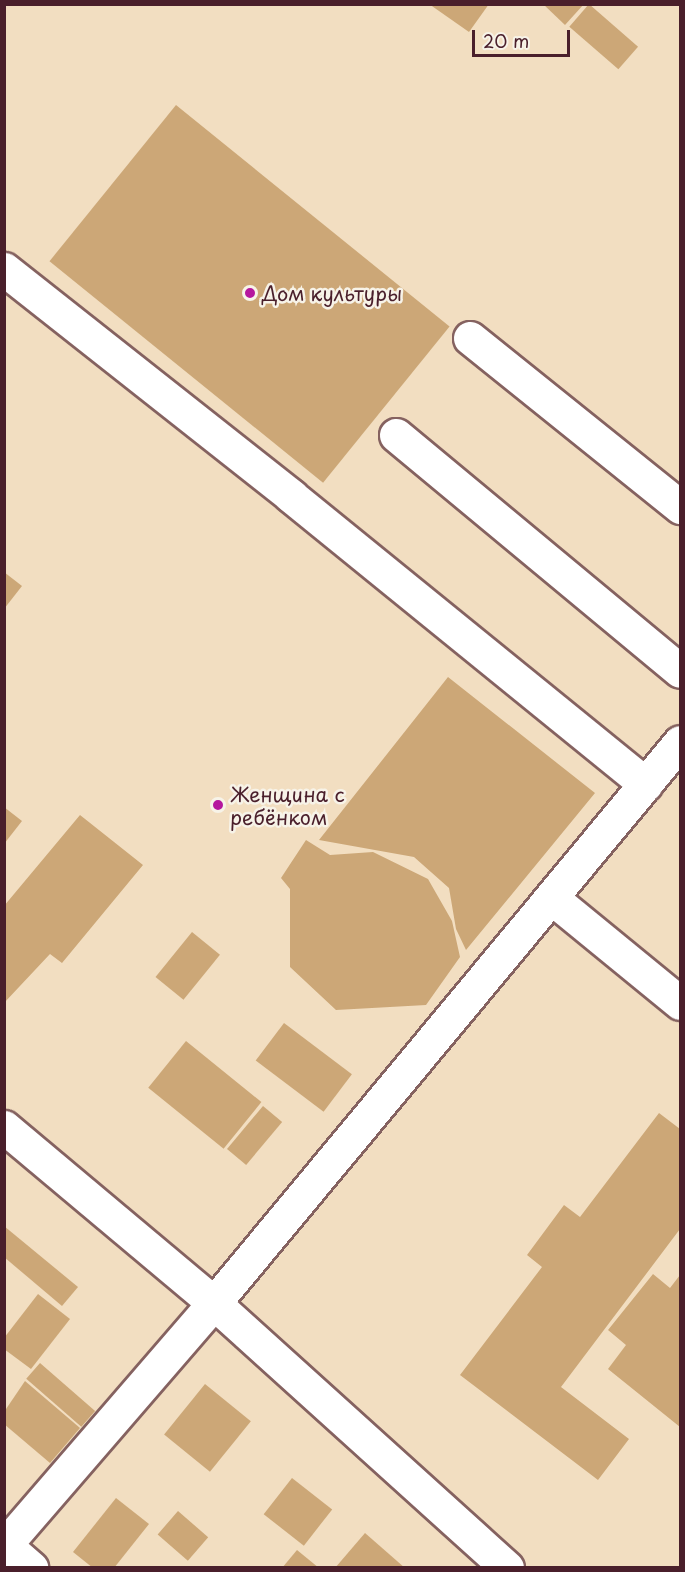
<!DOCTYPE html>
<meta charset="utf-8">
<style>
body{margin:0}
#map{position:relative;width:685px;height:1572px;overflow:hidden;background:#f2dec1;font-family:"Playpen Sans",sans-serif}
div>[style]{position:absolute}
.building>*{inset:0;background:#cca777;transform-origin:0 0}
.roads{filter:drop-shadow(2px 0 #856260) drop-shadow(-2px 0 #856260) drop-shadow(0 2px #856260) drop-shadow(0 -2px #856260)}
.minor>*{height:33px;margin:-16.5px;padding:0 16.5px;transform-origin:16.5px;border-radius:16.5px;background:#fff}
.tertiary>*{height:33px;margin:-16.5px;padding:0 16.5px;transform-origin:16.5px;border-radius:16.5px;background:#fff}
.dots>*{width:16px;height:16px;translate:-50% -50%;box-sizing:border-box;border:3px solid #f7f3e8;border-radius:50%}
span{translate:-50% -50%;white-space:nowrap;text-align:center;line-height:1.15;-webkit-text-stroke:5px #f7f3e8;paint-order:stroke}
.poi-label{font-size:20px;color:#4a1f2b}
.left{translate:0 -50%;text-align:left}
.frame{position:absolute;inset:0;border:6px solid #4a1f2b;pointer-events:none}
.scale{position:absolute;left:472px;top:30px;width:98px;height:27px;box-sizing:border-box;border:3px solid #4a1f2b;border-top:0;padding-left:8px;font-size:18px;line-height:21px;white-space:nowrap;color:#4a1f2b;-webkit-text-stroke:4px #f7f3e8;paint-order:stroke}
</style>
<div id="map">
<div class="building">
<div style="clip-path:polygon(429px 4px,489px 4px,469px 32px)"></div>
<div style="clip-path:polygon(543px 4px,584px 4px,565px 25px)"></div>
<div style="left:589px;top:4px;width:65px;height:30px;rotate:41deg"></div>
<div style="left:176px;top:105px;width:352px;height:201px;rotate:39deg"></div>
<div style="clip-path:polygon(4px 572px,22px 586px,4px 609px)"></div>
<div style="clip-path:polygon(448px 677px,595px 793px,466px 950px,456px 929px,449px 888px,414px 857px,319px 840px)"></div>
<div style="clip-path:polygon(4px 807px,22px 821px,4px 844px)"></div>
<div style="clip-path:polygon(80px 815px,143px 865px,62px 963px,50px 954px,4px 1003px,4px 906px)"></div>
<div style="clip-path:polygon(306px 840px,330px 855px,373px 852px,428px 879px,452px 921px,460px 957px,426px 1005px,336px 1010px,290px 967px,290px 889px,281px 878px)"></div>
<div style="left:192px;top:932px;width:36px;height:58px;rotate:39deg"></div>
<div style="left:284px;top:1023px;width:85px;height:47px;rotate:37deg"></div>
<div style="left:186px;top:1041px;width:97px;height:60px;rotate:39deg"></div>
<div style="left:263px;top:1106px;width:25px;height:56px;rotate:40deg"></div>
<div style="clip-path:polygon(659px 1113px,680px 1129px,680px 1229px,561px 1387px,629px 1439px,598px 1480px,460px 1375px,542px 1267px,527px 1255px,564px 1205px,580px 1217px)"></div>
<div style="clip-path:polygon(4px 1226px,78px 1287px,62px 1306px,4px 1257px)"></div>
<div style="clip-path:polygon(653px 1274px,670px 1288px,680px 1275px,680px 1427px,608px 1369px,626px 1345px,608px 1330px)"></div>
<div style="clip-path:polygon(38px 1294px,70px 1319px,31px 1369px,4px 1349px,4px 1338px)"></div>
<div style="left:40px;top:1363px;width:73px;height:21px;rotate:41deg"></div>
<div style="clip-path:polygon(25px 1381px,80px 1428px,50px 1463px,4px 1424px,4px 1412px)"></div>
<div style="left:205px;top:1384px;width:59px;height:65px;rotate:39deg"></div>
<div style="left:292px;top:1478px;width:51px;height:46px;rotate:38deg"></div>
<div style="clip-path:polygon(116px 1498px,149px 1524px,114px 1568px,93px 1568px,73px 1552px)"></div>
<div style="left:178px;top:1511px;width:40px;height:31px;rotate:41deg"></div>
<div style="clip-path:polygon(365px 1533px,405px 1568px,335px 1568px)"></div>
<div style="clip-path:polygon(297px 1550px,319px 1568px,282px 1568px)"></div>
</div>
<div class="roads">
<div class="minor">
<div style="left:4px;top:269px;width:366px;rotate:38.3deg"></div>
<div style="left:291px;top:496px;width:457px;rotate:39.1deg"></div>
<div style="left:470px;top:338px;width:270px;rotate:38.8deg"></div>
<div style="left:396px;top:435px;width:369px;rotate:39.7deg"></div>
<div style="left:553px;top:899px;width:164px;rotate:39.3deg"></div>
<div style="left:5px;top:1545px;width:35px;rotate:41deg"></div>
<div style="left:4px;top:1546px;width:321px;rotate:-49.2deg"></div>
<div style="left:214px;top:1303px;width:395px;rotate:42.1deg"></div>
</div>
<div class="tertiary">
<div style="left:4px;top:1127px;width:274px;rotate:40deg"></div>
<div style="left:214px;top:1303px;width:729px;rotate:-50.28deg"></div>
</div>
</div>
<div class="dots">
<div style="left:250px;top:293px;background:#b5179e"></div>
<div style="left:218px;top:805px;background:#b5179e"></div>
</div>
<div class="poi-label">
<span class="left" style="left:262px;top:293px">Дом культуры</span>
<span class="left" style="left:230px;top:806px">Женщина с<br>ребёнком</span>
</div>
<div class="frame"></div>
<div class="scale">20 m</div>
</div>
